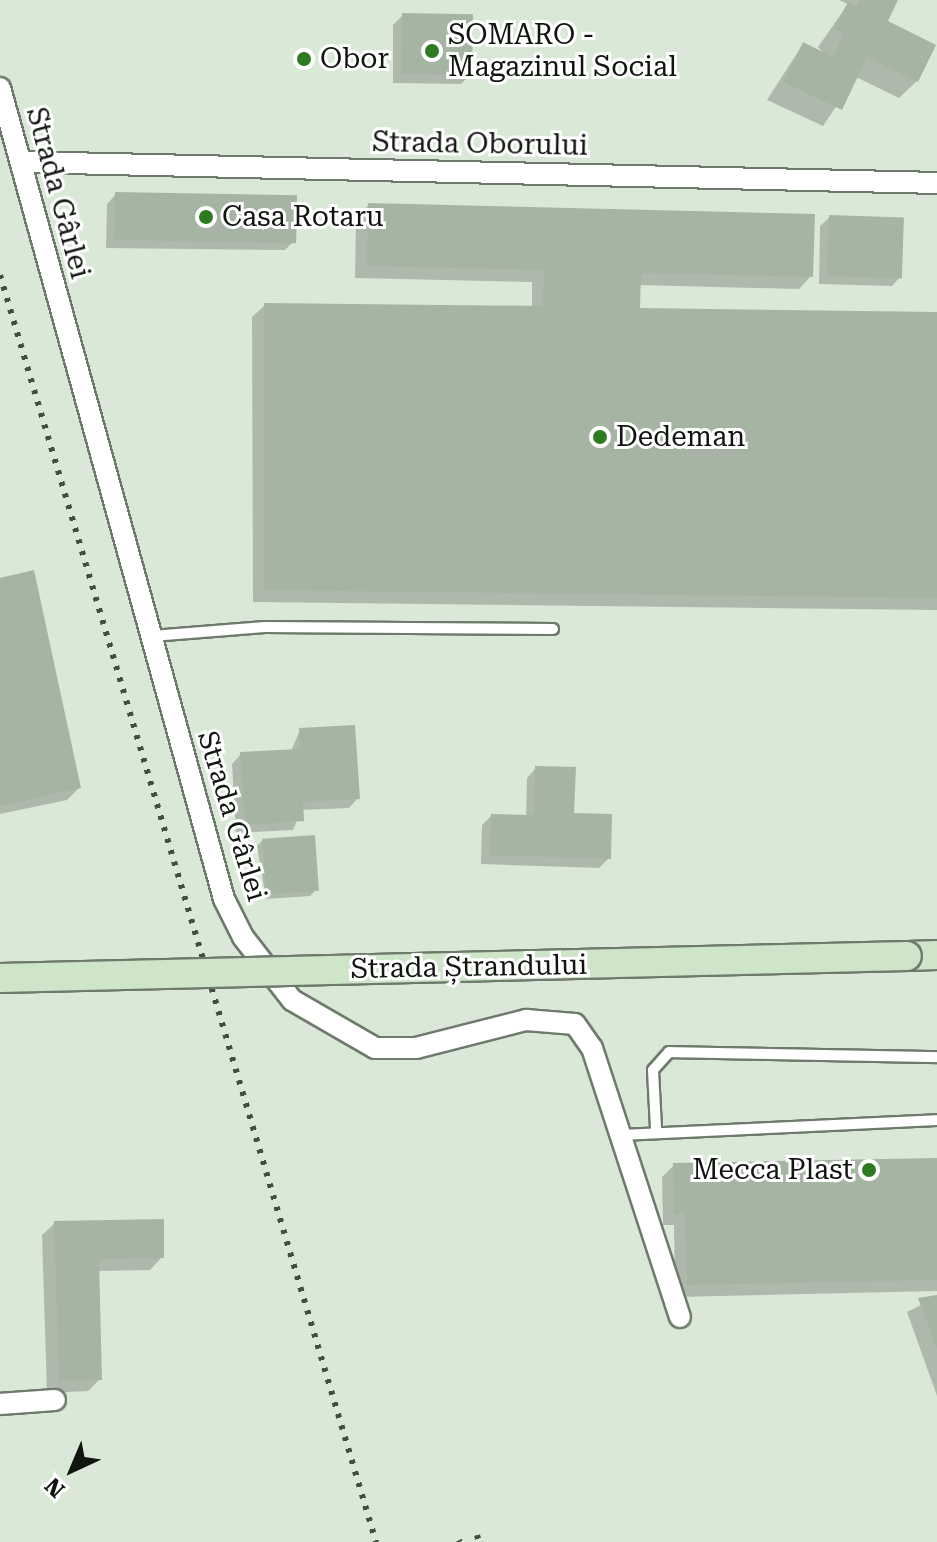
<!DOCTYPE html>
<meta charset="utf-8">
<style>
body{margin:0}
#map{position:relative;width:937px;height:1542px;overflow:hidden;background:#dae8d8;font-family:"Roboto Serif",serif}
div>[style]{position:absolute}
.shadow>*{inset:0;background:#0003}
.building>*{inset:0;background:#a6b4a4;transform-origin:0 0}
.roads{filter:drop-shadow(2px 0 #6e7b6c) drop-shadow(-2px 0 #6e7b6c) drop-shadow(0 2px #6e7b6c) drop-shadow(0 -2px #6e7b6c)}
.lane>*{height:10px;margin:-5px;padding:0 5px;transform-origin:5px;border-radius:5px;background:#fff}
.street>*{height:20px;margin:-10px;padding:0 10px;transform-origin:10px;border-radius:10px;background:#fff}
.secondary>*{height:28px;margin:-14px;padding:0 14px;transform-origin:14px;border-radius:14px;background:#cee5ca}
.rail>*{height:6px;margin-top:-3px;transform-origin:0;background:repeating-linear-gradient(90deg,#454c44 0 4px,transparent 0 12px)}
.bridges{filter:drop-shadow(2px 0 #6e7b6c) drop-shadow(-2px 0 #6e7b6c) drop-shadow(0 2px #6e7b6c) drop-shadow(0 -2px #6e7b6c)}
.secondary-bridge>*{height:28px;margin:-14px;padding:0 14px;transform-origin:14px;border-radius:14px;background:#cee5ca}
.dots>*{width:22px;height:22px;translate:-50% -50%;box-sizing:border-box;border:4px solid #fff;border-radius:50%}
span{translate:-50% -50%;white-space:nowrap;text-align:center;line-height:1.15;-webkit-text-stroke:6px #fff;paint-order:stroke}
.poi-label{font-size:28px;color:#10150f}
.left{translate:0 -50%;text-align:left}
.right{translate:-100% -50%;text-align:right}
.street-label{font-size:28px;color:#10150f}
.north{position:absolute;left:32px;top:1430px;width:80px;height:80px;-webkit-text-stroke:6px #fff;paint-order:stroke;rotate:224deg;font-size:22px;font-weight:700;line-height:32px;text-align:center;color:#10150f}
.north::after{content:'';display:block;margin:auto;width:28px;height:36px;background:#10150f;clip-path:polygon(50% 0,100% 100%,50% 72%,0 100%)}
</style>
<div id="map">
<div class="shadow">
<div style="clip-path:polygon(839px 0,896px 0,885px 22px,917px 81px,899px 98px,856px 77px,823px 126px,767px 100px,803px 44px,826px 56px,818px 47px,848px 4px)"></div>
<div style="clip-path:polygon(403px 15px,470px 75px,461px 84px,393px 83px,393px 25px)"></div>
<div style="clip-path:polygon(116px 194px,295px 240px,285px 250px,106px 248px,107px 204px)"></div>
<div style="clip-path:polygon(369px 205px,811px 276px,799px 289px,638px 285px,638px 310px,937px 314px,937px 610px,253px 602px,252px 317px,265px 305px,532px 308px,532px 282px,355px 278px,356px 217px)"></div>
<div style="clip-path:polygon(830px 217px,901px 276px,892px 286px,819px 284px,820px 226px)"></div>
<div style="clip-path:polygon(0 580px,79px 788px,67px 800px,0 814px)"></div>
<div style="clip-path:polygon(300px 730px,358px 798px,349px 808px,301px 810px,293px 830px,236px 833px,232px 764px,241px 754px,291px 751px)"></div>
<div style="clip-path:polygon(536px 768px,609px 858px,599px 868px,481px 864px,482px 825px,491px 816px,526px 817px,527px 778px)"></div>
<div style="clip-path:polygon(263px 840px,316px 890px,310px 896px,266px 899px,257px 846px)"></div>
<div style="clip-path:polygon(937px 1160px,937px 1291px,675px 1297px,674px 1225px,663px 1225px,662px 1177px,674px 1165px)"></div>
<div style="clip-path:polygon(55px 1223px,162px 1257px,150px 1270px,97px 1271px,100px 1379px,88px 1391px,47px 1393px,42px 1235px)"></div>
<div style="clip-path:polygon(937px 1297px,937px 1396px,907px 1312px)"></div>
</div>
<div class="building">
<div style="clip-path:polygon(860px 0,898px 0,888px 21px,936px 45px,918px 82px,867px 57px,842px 110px,783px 82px,803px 42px,833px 57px,844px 34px,834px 29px,848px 2px,857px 7px)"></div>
<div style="left:402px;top:13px;width:71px;height:61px;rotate:1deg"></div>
<div style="left:115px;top:192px;width:182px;height:48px;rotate:1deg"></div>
<div style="clip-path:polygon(368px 203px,815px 214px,813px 277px,641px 273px,640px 308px,937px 312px,937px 598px,264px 590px,264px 303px,543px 306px,544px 270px,367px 266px)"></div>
<div style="left:829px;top:215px;width:75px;height:61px;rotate:2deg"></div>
<div style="clip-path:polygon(34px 570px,81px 788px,0 806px,0 578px)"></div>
<div style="clip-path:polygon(355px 725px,360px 799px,303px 802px,304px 821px,245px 825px,240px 752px,300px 749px,299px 728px)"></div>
<div style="clip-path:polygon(535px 766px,576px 767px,574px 813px,612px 814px,611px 859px,489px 855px,491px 814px,534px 815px)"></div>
<div style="left:315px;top:835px;width:56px;height:53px;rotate:86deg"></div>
<div style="clip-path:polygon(937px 1158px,937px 1280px,687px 1285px,685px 1213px,674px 1214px,673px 1163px)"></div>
<div style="clip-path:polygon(164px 1219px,164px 1258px,99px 1259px,102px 1380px,59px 1381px,54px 1221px)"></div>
<div style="clip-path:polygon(937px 1295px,937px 1349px,918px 1298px)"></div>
</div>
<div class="roads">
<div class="lane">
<div style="left:152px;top:636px;width:113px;rotate:-4.6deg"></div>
<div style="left:265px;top:627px;width:288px;rotate:0.4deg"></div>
<div style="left:656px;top:1128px;width:58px;rotate:-93deg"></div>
<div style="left:653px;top:1070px;width:24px;rotate:-48deg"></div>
<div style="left:669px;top:1052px;width:268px;rotate:1.1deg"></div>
<div style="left:621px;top:1135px;width:316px;rotate:-2.7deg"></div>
</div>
<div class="street">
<div style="left:0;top:88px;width:841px;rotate:74.56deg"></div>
<div style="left:224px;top:899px;width:42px;rotate:63.4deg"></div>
<div style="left:243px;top:937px;width:80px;rotate:52.1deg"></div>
<div style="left:292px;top:1000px;width:96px;rotate:30deg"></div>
<div style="left:375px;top:1048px;width:41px"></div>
<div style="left:416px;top:1048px;width:114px;rotate:-14.3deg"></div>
<div style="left:526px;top:1020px;width:49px;rotate:4.7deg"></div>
<div style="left:575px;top:1024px;width:29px;rotate:55deg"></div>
<div style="left:592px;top:1048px;width:283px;rotate:71.9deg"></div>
<div style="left:21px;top:162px;width:916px;rotate:1.31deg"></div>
<div style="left:0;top:1404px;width:55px;rotate:-4.2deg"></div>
</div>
<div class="secondary">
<div style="left:907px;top:956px;width:30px;rotate:-2deg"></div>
</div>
</div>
<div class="rail">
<div style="left:0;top:275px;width:1322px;rotate:73.47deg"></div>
<div style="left:477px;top:1535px;width:7px;rotate:74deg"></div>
<div style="left:459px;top:1540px;width:2px;rotate:63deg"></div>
</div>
<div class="bridges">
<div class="secondary-bridge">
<div style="left:0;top:978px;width:907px;rotate:-1.39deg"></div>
</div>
</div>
<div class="dots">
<div style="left:432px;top:51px;background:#2d7a21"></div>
<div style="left:304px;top:59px;background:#2d7a21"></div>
<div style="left:206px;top:217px;background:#2d7a21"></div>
<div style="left:600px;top:437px;background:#2d7a21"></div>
<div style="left:869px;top:1170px;background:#2d7a21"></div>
</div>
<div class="poi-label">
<span class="left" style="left:448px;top:51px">SOMARO -<br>Magazinul Social</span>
<span class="left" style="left:320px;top:59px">Obor</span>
<span class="left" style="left:222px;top:217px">Casa Rotaru</span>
<span class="left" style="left:616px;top:437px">Dedeman</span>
<span class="right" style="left:853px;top:1170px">Mecca Plast</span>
</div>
<div class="street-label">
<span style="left:480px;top:144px;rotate:1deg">Strada Oborului</span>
<span style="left:58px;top:193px;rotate:75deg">Strada Gârlei</span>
<span style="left:232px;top:816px;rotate:73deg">Strada Gârlei</span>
<span style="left:469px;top:967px;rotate:-1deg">Strada Ștrandului</span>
</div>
<div class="north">N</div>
</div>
